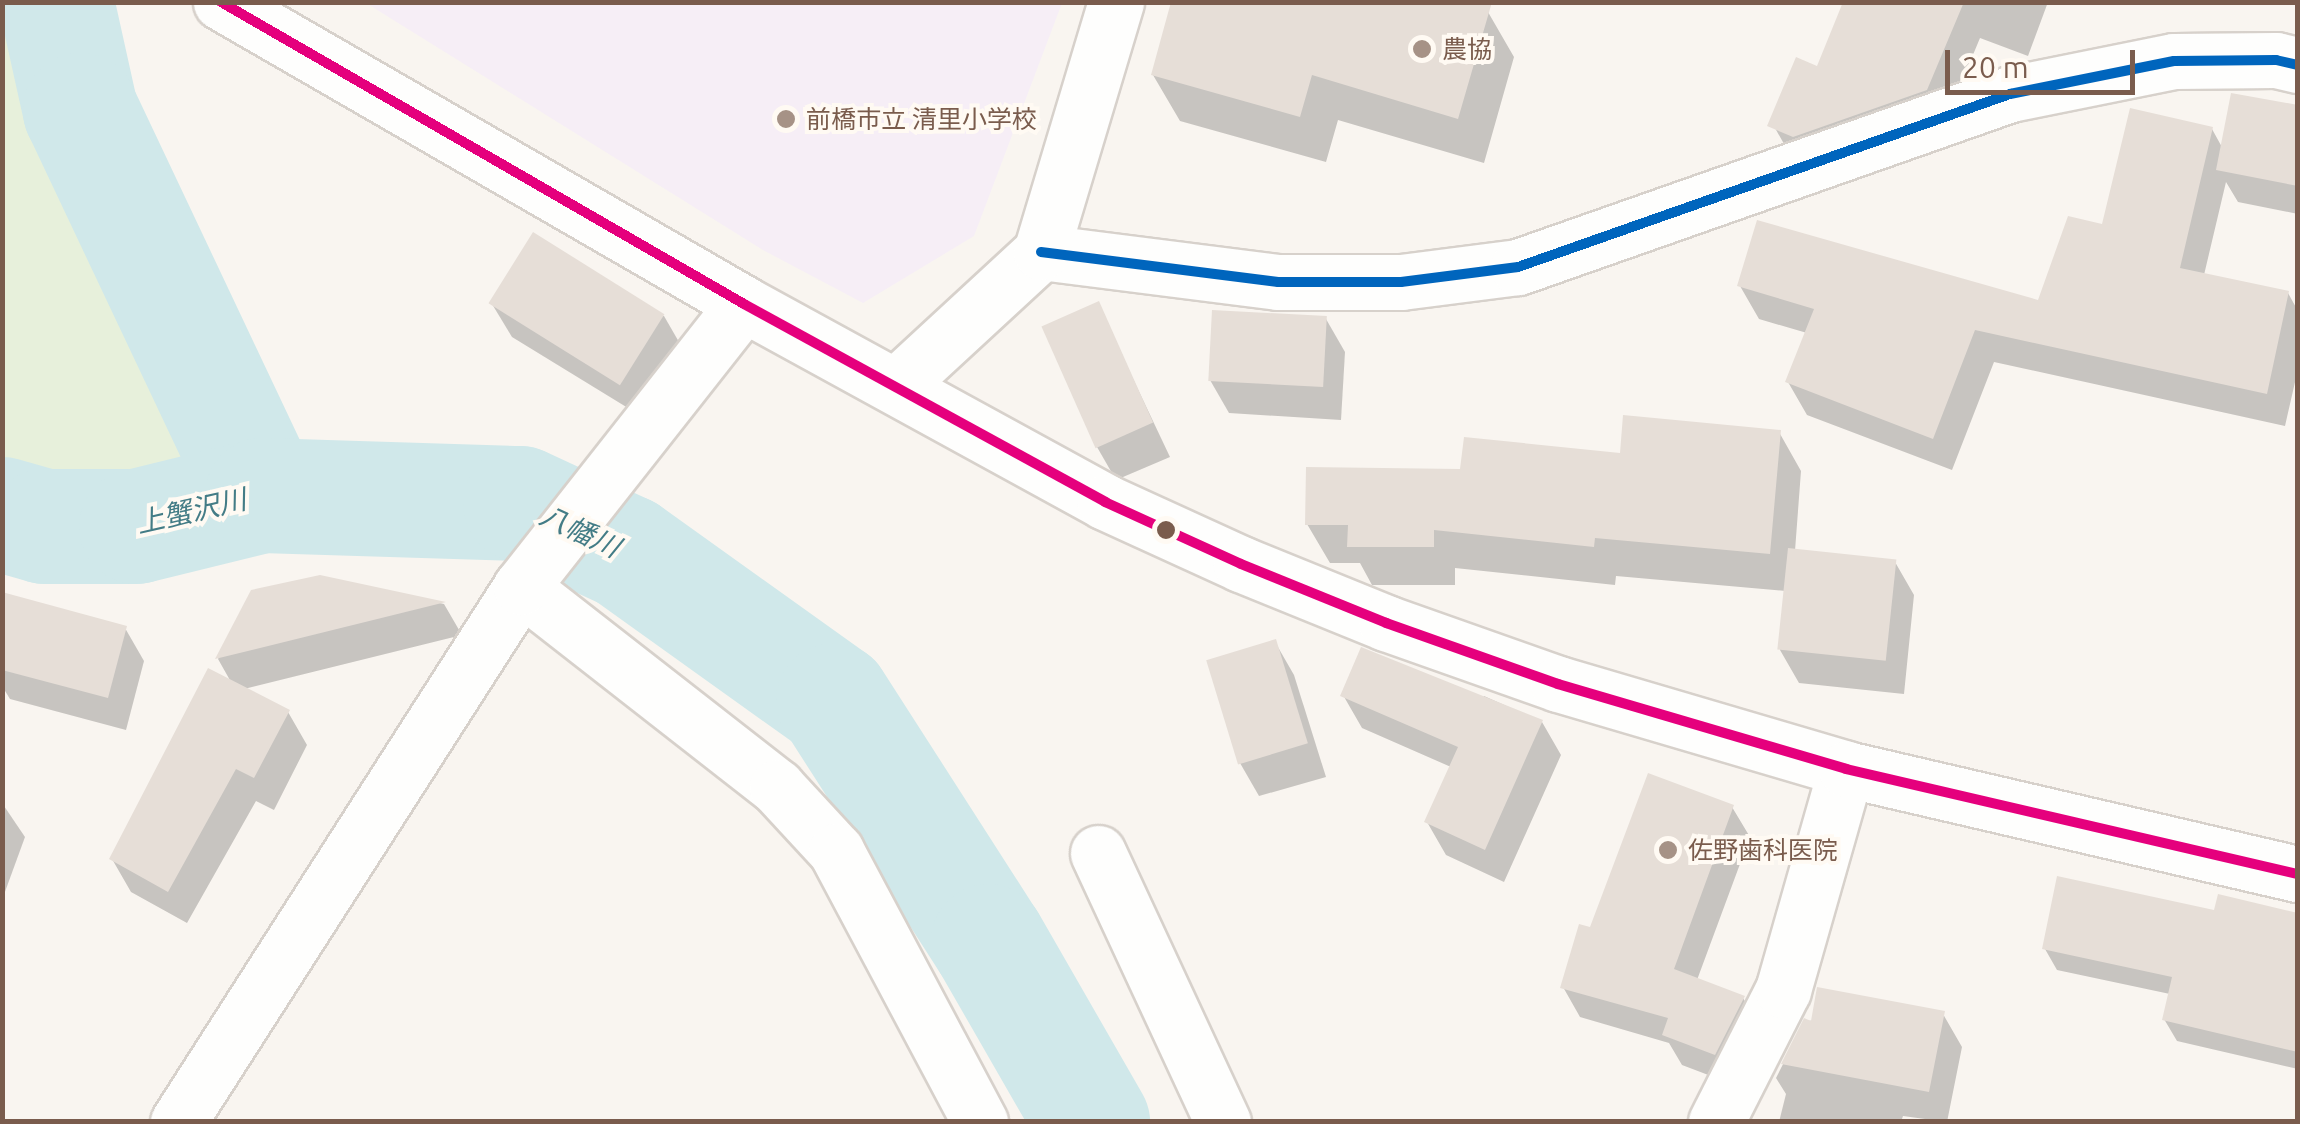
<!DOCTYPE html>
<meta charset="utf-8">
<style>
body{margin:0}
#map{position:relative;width:2300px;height:1124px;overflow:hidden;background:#f9f5f0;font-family:Ubuntu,"Noto Sans JP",sans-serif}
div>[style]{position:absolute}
.education>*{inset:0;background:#f6eef6}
.green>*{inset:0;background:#e7f0db}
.shadow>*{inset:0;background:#0003}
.river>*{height:115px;margin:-57.5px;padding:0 57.5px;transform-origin:57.5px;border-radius:57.5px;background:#d0e8ea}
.building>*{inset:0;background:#e6ded7;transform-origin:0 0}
.roads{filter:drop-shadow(2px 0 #d7d1cb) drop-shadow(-2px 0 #d7d1cb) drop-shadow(0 2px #d7d1cb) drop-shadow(0 -2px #d7d1cb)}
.street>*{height:55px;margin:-27.5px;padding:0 27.5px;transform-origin:27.5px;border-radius:27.5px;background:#fefefd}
.secondary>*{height:55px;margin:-27.5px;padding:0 27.5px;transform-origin:27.5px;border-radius:27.5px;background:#fefefd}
.bus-1>*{height:10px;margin:-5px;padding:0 5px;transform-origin:5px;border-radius:5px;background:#e5007d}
.bus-2>*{height:10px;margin:-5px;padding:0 5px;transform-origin:5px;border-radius:5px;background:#0065bd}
.dots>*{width:28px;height:28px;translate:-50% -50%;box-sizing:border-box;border:5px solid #fffaf3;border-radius:50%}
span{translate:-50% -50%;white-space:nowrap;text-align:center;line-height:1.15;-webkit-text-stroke:8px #fffaf3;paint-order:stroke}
.poi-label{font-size:25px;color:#7a5c4d}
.left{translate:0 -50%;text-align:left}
.water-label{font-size:28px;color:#437c86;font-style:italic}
.frame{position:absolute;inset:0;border:5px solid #7a5c4d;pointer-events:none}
.scale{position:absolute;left:1945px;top:50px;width:190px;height:45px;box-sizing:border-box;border:5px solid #7a5c4d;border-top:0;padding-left:12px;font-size:30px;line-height:35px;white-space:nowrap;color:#7a5c4d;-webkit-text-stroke:8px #fffaf3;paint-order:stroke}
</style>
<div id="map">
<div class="education">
<div style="clip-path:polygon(366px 3px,1062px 3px,974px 236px,863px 303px,763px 250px)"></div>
</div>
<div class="green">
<div style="clip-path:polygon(2px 3px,15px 3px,43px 101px,221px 470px,77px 497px,3px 478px)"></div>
</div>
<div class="shadow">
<div style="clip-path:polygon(1846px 2px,2048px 2px,2028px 56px,1980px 38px,1945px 122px,1793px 160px,1775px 128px,1818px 69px)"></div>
<div style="clip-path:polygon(1488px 12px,1514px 57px,1484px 163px,1338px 120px,1326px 162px,1180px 121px,1153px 75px)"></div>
<div style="clip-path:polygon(2298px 108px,2298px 214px,2238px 202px,2226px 182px,2204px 275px,2288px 293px,2298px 311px,2298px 369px,2285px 426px,1994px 362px,1952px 470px,1807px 415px,1788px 382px,1807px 333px,1759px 319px,1740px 286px,2039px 303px,2104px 227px,2212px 129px,2223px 149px)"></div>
<div style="clip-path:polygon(492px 304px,664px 316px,683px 349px,641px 416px,512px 337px)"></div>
<div style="clip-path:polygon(1098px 305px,1170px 457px,1116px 480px,1097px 447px)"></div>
<div style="clip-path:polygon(1326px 319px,1345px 352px,1341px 420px,1229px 413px,1210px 380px)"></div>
<div style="clip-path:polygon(1779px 432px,1801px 471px,1795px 551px,1895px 562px,1914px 595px,1904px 694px,1799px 683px,1780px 650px,1786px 591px,1616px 576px,1615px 585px,1455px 568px,1455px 585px,1372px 585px,1360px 563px,1330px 563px,1307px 524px,1463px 472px,1622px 456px)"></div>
<div style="clip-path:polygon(320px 577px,444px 604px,462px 635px,244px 689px,288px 712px,307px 745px,274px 810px,256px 801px,187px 923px,131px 892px,112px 859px,231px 682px,218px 659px,253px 592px)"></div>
<div style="clip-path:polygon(2px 619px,125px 628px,144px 661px,126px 730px,10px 699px,2px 686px)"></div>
<div style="clip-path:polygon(1275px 642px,1294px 675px,1326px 777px,1259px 796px,1240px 763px)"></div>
<div style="clip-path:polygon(1343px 695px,1482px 700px,1484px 696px,1542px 722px,1561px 755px,1504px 882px,1446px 855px,1427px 822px,1451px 767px,1362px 728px)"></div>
<div style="clip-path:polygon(2px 803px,25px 837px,2px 900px)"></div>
<div style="clip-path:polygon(1732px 807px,1750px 837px,1697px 980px,1743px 998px,1761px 1028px,1732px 1084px,1682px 1065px,1669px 1043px,1580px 1017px,1563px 987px,1592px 930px)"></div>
<div style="clip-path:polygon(2298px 915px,2298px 1069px,2177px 1041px,2164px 1019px,2170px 994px,2057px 970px,2045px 949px)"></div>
<div style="clip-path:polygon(1943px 1014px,1962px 1047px,1947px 1122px,1903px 1116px,1901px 1122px,1779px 1122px,1786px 1094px,1776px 1078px,1805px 1021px)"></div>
</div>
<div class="river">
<div style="left:56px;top:2px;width:111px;rotate:77.5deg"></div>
<div style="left:80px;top:110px;width:426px;rotate:64.7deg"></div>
<div style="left:2px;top:514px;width:44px;rotate:15.9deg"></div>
<div style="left:44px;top:526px;width:92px"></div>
<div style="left:136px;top:526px;width:130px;rotate:-13.8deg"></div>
<div style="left:262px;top:495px;width:258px;rotate:1.8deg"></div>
<div style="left:520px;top:503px;width:117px;rotate:24.8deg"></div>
<div style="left:626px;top:552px;width:254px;rotate:35.6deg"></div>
<div style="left:833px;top:700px;width:287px;rotate:57.3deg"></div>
<div style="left:988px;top:941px;width:209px;rotate:60.1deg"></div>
</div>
<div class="building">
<div style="clip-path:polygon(1171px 2px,1492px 2px,1458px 119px,1312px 75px,1300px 117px,1151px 75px)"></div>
<div style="clip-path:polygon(1843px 2px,1964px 2px,1927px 90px,1793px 137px,1767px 126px,1796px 57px,1817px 66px)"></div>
<div style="clip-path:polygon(2231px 93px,2298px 105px,2298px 186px,2216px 170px)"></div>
<div style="clip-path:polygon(2130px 108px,2213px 127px,2180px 268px,2289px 291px,2267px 394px,1975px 330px,1933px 439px,1785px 382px,1814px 309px,1737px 286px,1757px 220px,2038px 300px,2068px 216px,2102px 224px)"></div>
<div style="left:533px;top:232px;width:155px;height:84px;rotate:32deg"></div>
<div style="left:1099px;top:301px;width:133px;height:63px;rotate:66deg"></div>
<div style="left:1212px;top:310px;width:115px;height:71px;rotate:3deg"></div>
<div style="clip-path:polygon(1623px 415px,1781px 430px,1770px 554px,1595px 538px,1594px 547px,1434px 530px,1434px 547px,1347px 547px,1348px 525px,1305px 525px,1306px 467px,1460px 469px,1464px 437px,1620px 453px)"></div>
<div style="left:1788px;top:548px;width:109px;height:102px;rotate:6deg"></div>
<div style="clip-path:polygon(320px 575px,446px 602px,215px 659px,251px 590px)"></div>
<div style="clip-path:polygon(2px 592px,127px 626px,108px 698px,2px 670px)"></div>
<div style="left:1276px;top:639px;width:109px;height:73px;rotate:73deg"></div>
<div style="clip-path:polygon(1361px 647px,1543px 720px,1485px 850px,1424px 822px,1458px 747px,1340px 696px)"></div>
<div style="clip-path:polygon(208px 668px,290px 710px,254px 778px,236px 769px,168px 892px,109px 859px)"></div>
<div style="clip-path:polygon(1648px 773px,1734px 805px,1674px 969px,1745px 996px,1715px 1055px,1662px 1035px,1668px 1018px,1560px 988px,1579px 924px,1590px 927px)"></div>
<div style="clip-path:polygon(2057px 876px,2214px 910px,2218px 894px,2298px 913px,2298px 1052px,2162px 1020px,2172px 977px,2042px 949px)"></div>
<div style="clip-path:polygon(1817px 987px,1945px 1011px,1929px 1092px,1781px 1064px,1804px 1018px,1811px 1021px)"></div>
</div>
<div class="roads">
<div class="street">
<div style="left:1041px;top:252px;width:239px;rotate:7.2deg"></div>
<div style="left:1278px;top:282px;width:123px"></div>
<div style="left:1401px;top:282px;width:118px;rotate:-7.3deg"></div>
<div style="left:1518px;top:267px;width:522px;rotate:-19.37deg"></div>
<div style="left:2010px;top:94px;width:167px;rotate:-11.4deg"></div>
<div style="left:2174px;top:61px;width:102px;rotate:-0.6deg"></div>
<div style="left:2276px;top:60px;width:23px;rotate:13deg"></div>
<div style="left:521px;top:587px;width:325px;rotate:38deg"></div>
<div style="left:777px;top:787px;width:87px;rotate:47.3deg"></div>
<div style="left:836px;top:851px;width:307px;rotate:62deg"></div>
<div style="left:1098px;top:853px;width:297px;rotate:65.1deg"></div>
<div style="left:178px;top:1122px;width:636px;rotate:-57.34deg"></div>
<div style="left:521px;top:587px;width:360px;rotate:-51.8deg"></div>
<div style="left:1716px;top:1122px;width:148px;rotate:-63.1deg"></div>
<div style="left:1783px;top:990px;width:230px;rotate:-74.1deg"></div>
</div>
<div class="secondary">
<div style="left:221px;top:2px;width:604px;rotate:30deg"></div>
<div style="left:744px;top:304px;width:412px;rotate:28.7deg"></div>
<div style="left:1105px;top:502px;width:149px;rotate:24.5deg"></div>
<div style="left:1241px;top:564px;width:157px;rotate:22.1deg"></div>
<div style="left:1386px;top:623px;width:182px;rotate:19.5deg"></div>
<div style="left:1558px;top:684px;width:300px;rotate:16.4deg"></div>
<div style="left:1846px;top:769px;width:464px;rotate:13.1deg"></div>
<div style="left:897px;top:385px;width:196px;rotate:-42.7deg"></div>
<div style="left:1041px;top:252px;width:261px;rotate:-73.3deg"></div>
</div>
</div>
<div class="bus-1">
<div style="left:221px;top:2px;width:604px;rotate:30deg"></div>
<div style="left:744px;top:304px;width:412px;rotate:28.7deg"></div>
<div style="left:1105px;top:502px;width:149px;rotate:24.5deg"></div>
<div style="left:1241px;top:564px;width:157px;rotate:22.1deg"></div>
<div style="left:1386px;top:623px;width:182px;rotate:19.5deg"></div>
<div style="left:1558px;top:684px;width:300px;rotate:16.4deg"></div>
<div style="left:1846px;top:769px;width:464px;rotate:13.1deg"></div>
</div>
<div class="bus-2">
<div style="left:1041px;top:252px;width:239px;rotate:7.2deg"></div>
<div style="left:1278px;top:282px;width:123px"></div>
<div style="left:1401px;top:282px;width:118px;rotate:-7.3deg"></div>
<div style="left:1518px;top:267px;width:522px;rotate:-19.37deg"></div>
<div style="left:2010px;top:94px;width:167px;rotate:-11.4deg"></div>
<div style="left:2174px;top:61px;width:102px;rotate:-0.6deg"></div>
<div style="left:2276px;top:60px;width:23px;rotate:13deg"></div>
</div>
<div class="dots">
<div style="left:1422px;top:49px;background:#a69286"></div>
<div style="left:786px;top:119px;background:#a69286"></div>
<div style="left:1166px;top:530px;background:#7a5c4d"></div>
<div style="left:1668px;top:850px;background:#a69286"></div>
</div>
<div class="poi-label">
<span class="left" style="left:1442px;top:49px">農協</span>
<span class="left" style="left:806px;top:119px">前橋市立 清里小学校</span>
<span class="left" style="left:1688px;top:850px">佐野歯科医院</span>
</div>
<div class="water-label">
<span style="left:191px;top:511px;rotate:-13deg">上蟹沢川</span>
<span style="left:580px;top:531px;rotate:25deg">八幡川</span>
</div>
<div class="frame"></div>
<div class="scale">20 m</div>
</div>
